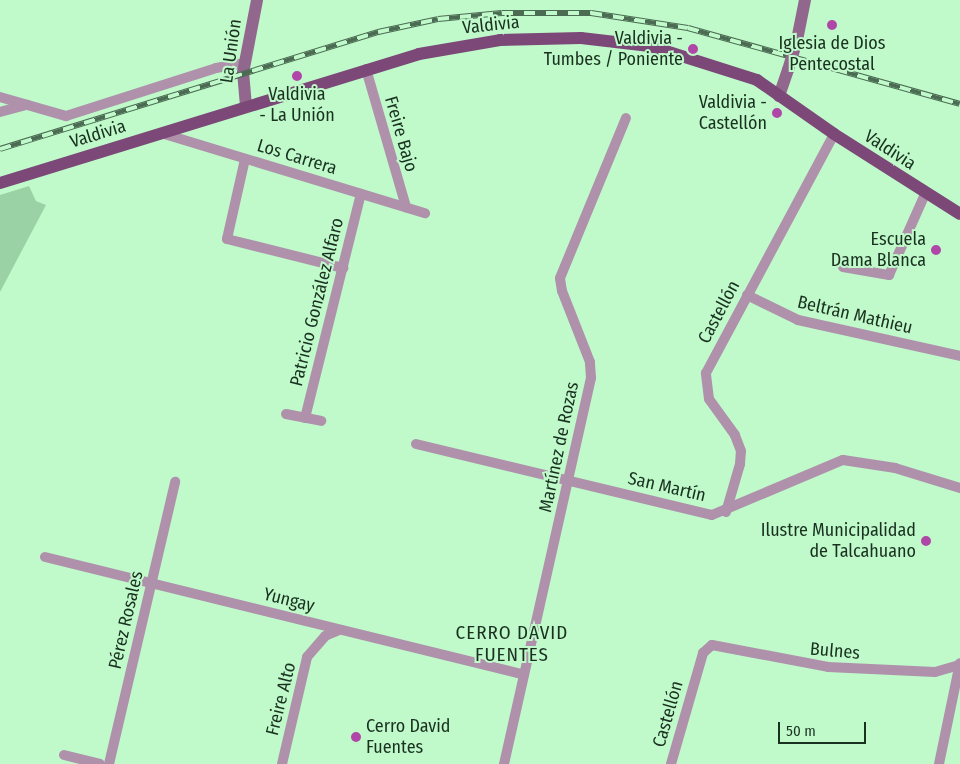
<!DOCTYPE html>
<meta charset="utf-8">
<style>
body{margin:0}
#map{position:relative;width:960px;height:764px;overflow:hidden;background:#c0facb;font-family:"Fira Sans Condensed",sans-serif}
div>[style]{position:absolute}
.green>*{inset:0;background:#9ad2a5}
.street>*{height:10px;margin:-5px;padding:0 5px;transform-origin:5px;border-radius:5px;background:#af91ab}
.secondary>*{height:12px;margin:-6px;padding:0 6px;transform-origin:6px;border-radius:6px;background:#91678d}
.primary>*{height:12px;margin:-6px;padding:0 6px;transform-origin:6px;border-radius:6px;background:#7b4877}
.rail>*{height:5.5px;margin-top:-2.75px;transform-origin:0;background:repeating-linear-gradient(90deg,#c0facb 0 11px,#4b6c52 0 22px);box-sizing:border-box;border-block:1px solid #4b6c52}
.secondary-bridge>*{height:12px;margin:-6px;padding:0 6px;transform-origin:6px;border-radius:6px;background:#91678d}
.dots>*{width:14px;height:14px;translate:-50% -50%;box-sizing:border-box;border:2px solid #c0facb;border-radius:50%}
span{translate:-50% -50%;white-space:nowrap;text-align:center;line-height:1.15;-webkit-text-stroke:4px #c0facb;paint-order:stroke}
.street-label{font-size:18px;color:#1a3120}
.poi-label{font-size:18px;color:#1a3120}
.right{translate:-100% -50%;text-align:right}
.left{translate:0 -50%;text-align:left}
.neighbourhood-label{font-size:19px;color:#1a3120;letter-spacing:1px}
.scale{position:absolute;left:778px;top:722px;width:88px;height:22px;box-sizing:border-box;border:2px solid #1a3120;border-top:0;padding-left:6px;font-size:15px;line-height:18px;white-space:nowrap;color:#1a3120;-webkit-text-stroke:4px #c0facb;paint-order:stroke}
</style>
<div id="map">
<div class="green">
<div style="clip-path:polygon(29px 186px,36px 201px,46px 205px,0 292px,0 195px)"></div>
</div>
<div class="street">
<div style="left:366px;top:69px;width:144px;rotate:73.8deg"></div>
<div style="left:0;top:97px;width:69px;rotate:16.1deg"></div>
<div style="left:66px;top:116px;width:157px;rotate:-17.7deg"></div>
<div style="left:216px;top:68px;width:29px;rotate:-10deg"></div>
<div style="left:0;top:112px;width:28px;rotate:-15deg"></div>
<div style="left:161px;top:133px;width:276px;rotate:16.9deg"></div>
<div style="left:245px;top:159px;width:82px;rotate:102.7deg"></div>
<div style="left:227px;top:239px;width:120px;rotate:14deg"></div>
<div style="left:843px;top:267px;width:47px;rotate:9.9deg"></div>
<div style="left:889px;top:275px;width:89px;rotate:-66deg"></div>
<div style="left:747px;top:295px;width:57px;rotate:26.1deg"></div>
<div style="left:798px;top:320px;width:166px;rotate:12.5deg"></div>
<div style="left:286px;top:414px;width:36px;rotate:11deg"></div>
<div style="left:305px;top:418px;width:231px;rotate:-76deg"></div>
<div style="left:416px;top:444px;width:304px;rotate:13.5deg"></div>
<div style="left:712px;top:515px;width:142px;rotate:-22.8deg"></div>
<div style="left:843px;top:460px;width:53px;rotate:8.7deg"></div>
<div style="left:895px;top:468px;width:68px;rotate:17.1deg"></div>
<div style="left:726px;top:512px;width:50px;rotate:-73.7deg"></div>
<div style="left:740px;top:464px;width:13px;rotate:-86deg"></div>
<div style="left:741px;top:451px;width:17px;rotate:-111deg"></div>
<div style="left:735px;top:435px;width:44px;rotate:-125.8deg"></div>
<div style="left:709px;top:399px;width:26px;rotate:-97deg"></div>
<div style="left:706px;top:373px;width:271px;rotate:-61.8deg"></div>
<div style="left:45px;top:557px;width:493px;rotate:13.8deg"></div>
<div style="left:64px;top:755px;width:37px;rotate:14deg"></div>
<div style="left:109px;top:764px;width:290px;rotate:-76.8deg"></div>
<div style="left:282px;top:764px;width:110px;rotate:-76.8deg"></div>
<div style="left:307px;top:657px;width:28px;rotate:-49deg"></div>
<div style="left:325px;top:636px;width:15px;rotate:-23deg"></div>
<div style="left:504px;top:764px;width:396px;rotate:-77.3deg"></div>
<div style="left:591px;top:378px;width:16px;rotate:-94deg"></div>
<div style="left:590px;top:362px;width:76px;rotate:-111.5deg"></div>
<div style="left:562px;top:291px;width:13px;rotate:-99deg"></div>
<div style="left:560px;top:278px;width:173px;rotate:-67.6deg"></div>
<div style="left:671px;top:764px;width:116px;rotate:-73.9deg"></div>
<div style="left:703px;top:653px;width:12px;rotate:-42deg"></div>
<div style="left:712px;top:645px;width:118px;rotate:10.7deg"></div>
<div style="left:828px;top:667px;width:107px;rotate:2.7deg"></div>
<div style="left:935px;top:672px;width:26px;rotate:-16deg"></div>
<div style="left:939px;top:764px;width:103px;rotate:-78.3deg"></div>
</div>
<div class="secondary">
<div style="left:797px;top:40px;width:41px;rotate:-78.7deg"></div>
<div style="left:779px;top:96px;width:28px;rotate:-71deg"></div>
<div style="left:246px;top:106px;width:33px;rotate:-95deg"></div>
<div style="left:243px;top:73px;width:74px;rotate:-79.1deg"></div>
</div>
<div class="primary">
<div style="left:0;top:183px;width:438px;rotate:-17.1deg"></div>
<div style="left:419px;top:54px;width:82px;rotate:-9.8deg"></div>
<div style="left:500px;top:40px;width:81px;rotate:-1.4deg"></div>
<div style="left:581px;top:38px;width:69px;rotate:6.6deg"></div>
<div style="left:650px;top:46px;width:112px;rotate:17.6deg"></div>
<div style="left:757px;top:80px;width:94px;rotate:35deg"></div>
<div style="left:834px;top:134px;width:149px;rotate:32.4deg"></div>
</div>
<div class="rail">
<div style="left:0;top:149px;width:396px;rotate:-17.2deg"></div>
<div style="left:378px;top:32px;width:61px;rotate:-12.2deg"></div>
<div style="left:438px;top:19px;width:64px;rotate:-5.4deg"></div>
<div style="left:502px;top:13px;width:89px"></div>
<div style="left:591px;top:13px;width:98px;rotate:8.8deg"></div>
<div style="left:688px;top:28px;width:282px;rotate:15.6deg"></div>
</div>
<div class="secondary-bridge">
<div style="left:788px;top:70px;width:31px;rotate:-73deg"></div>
</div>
<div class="dots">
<div style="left:832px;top:25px;background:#af46a8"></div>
<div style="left:693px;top:49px;background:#af46a8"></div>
<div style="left:297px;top:76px;background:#af46a8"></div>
<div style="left:777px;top:113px;background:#af46a8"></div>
<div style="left:936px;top:250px;background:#af46a8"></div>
<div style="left:926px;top:541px;background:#af46a8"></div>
<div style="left:356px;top:737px;background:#af46a8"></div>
</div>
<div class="street-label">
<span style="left:491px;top:25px;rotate:-6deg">Valdivia</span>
<span style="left:231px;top:51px;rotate:-82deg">La Unión</span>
<span style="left:98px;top:134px;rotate:-17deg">Valdivia</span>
<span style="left:401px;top:134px;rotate:74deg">Freire Bajo</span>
<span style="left:890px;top:150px;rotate:33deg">Valdivia</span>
<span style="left:297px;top:157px;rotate:17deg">Los Carrera</span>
<span style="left:317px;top:302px;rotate:-76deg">Patricio González Alfaro</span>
<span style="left:719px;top:312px;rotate:-62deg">Castellón</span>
<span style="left:855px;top:315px;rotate:13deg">Beltrán Mathieu</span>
<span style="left:559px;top:447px;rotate:-78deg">Martínez de Rozas</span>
<span style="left:667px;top:487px;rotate:13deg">San Martín</span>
<span style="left:289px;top:600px;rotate:14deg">Yungay</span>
<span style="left:126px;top:620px;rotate:-77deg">Pérez Rosales</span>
<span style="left:835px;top:651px;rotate:5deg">Bulnes</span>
<span style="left:281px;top:699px;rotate:-76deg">Freire Alto</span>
<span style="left:668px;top:714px;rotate:-74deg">Castellón</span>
</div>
<div class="poi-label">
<span class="right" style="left:683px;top:49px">Valdivia -<br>Tumbes / Poniente</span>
<span style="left:832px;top:54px">Iglesia de Dios<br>Pentecostal</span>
<span style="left:297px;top:105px">Valdivia<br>- La Unión</span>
<span class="right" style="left:767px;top:113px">Valdivia -<br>Castellón</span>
<span class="right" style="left:926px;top:250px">Escuela<br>Dama Blanca</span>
<span class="right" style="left:916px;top:541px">Ilustre Municipalidad<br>de Talcahuano</span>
<span class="left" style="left:366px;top:737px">Cerro David<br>Fuentes</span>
</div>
<div class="neighbourhood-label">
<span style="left:512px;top:644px">CERRO DAVID<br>FUENTES</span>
</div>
<div class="scale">50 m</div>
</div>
